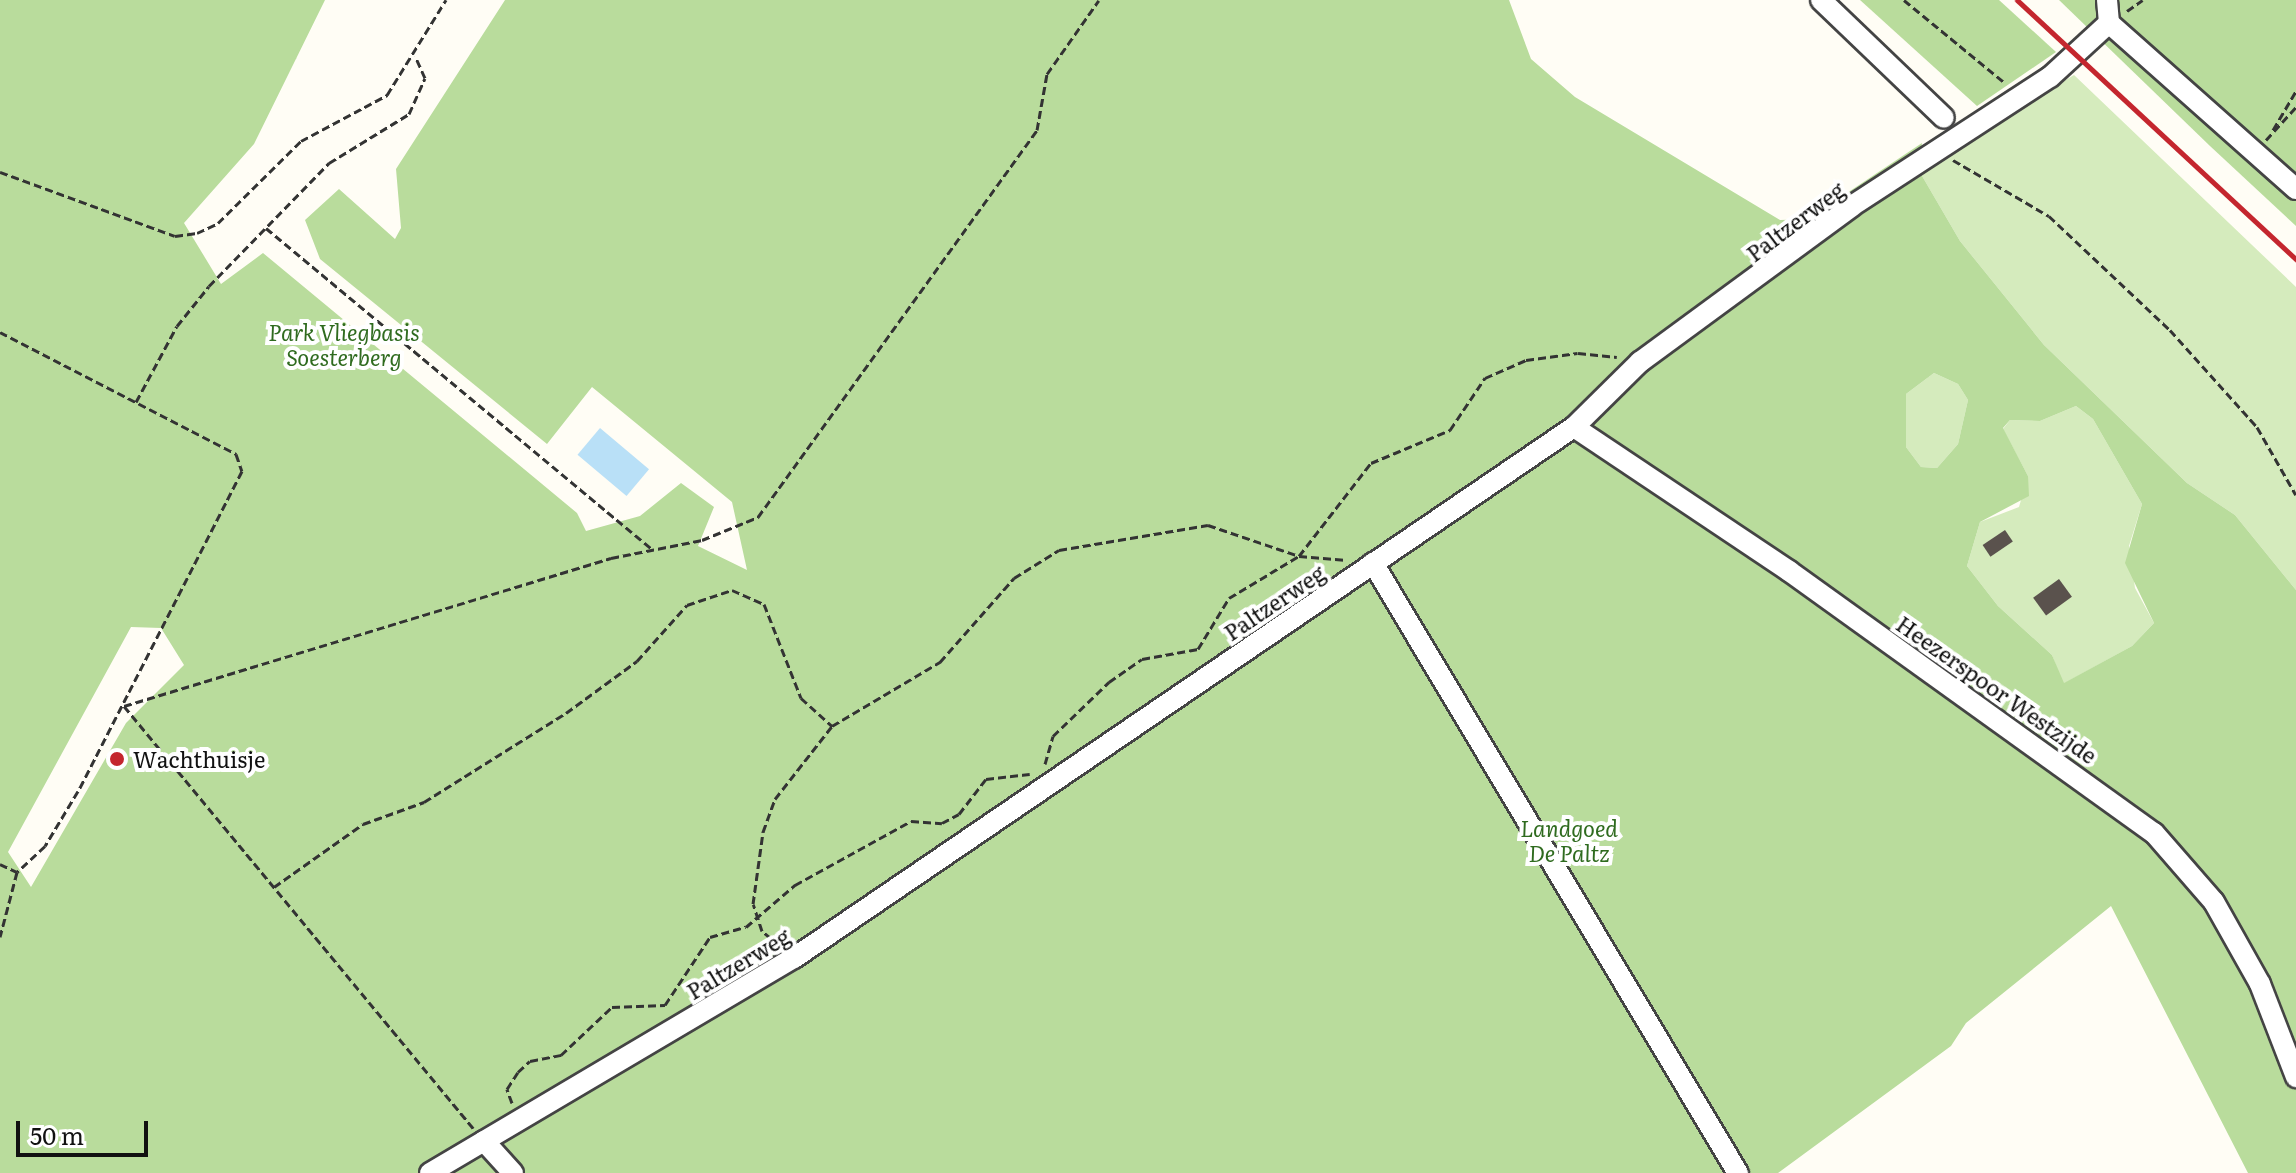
<!DOCTYPE html>
<style>
body{margin:0}
#map{position:relative;width:2296px;height:1173px;overflow:hidden;background:#fffdf5;font-family:Literata,serif}
div>[style]{position:absolute}
.green>*{inset:0;background:#d5ebbd}
.forest>*{inset:0;background:#b9dc9c}
.water>*{inset:0;background:#b9e0f7;transform-origin:0 0}
.building>*{inset:0;background:#5a524d;transform-origin:0 0}
.path>*{height:3px;margin-top:-1.5px;transform-origin:0;background:repeating-linear-gradient(90deg,#333 0 8px,transparent 0 12px)}
.roads{filter:drop-shadow(2px 0 #444) drop-shadow(-2px 0 #444) drop-shadow(0 2px #444) drop-shadow(0 -2px #444)}
.minor>*{height:20px;margin:-10px;padding:0 10px;transform-origin:10px;border-radius:10px;background:#fff}
.rail>*{height:5px;margin:-2.5px;padding:0 2.5px;transform-origin:2.5px;border-radius:2.5px;background:#c4262e}
.dots>*{width:22px;height:22px;translate:-50% -50%;box-sizing:border-box;border:4px solid #fff;border-radius:50%}
span{translate:-50% -50%;white-space:nowrap;text-align:center;line-height:1.15;-webkit-text-stroke:8px #fff;paint-order:stroke}
.street-label{font-size:22px;color:#111}
.park-label{font-size:22px;color:#2f6b1f;font-style:italic}
.poi-label{font-size:22px;color:#111}
.left{translate:0 -50%;text-align:left}
.scale{position:absolute;left:16px;top:1121px;width:132px;height:36px;box-sizing:border-box;border:4px solid #111;border-top:0;padding-left:10px;font-size:24px;line-height:28px;white-space:nowrap;color:#111;-webkit-text-stroke:6px #fff;paint-order:stroke}
</style>
<div id="map">
<div class="green">
<div style="clip-path:polygon(2074px 75px,2296px 287px,2296px 590px,2235px 515px,2187px 483px,2044px 345px,1960px 241px,1918px 169px)"></div>
<div style="clip-path:polygon(1934px 373px,1958px 384px,1968px 400px,1958px 444px,1937px 468px,1921px 467px,1906px 447px,1906px 394px)"></div>
<div style="clip-path:polygon(2076px 406px,2093px 419px,2142px 504px,2129px 546px,2135px 588px,2154px 623px,2132px 646px,2063px 684px,2052px 655px,1998px 606px,1967px 566px,1980px 522px,2019px 507px,2028px 476px,2003px 429px,2010px 420px,2040px 421px)"></div>
</div>
<div class="forest">
<div style="clip-path:polygon(evenodd,0 0,325px 0,254px 144px,184px 223px,221px 284px,263px 253px,577px 513px,586px 531px,640px 516px,681px 483px,714px 507px,698px 546px,747px 570px,732px 502px,592px 387px,547px 444px,320px 259px,305px 220px,339px 189px,395px 239px,401px 228px,396px 169px,505px 0,1509px 0,1531px 59px,1575px 97px,1780px 220px,1808px 219px,1922px 143px,1918px 169px,1960px 241px,2044px 345px,2187px 483px,2235px 515px,2296px 590px,2296px 1173px,2248px 1173px,2111px 906px,1966px 1023px,1951px 1046px,1778px 1173px,525px 1173px,499px 1141px,503px 1173px,0 1173px,0 0,1934px 373px,1958px 384px,1968px 400px,1958px 444px,1937px 468px,1921px 467px,1906px 447px,1906px 394px,1934px 373px,0 0,2076px 406px,2093px 419px,2142px 504px,2125px 563px,2154px 623px,2132px 646px,2064px 683px,2052px 655px,1998px 606px,1967px 566px,1980px 522px,2029px 496px,2028px 476px,2003px 428px,2010px 420px,2040px 421px,2076px 406px,0 0,131px 627px,161px 628px,184px 665px,126px 723px,31px 887px,8px 852px,131px 627px)"></div>
<div style="clip-path:polygon(1860px 0,1999px 0,2056px 52px,1977px 106px)"></div>
<div style="clip-path:polygon(2059px 0,2296px 0,2296px 226px,2210px 146px)"></div>
</div>
<div class="water">
<div style="left:600px;top:428px;width:64px;height:35px;rotate:40deg"></div>
</div>
<div class="building">
<div style="left:2005px;top:530px;width:14px;height:27px;rotate:56deg"></div>
<div style="left:2059px;top:579px;width:22px;height:32px;rotate:54deg"></div>
</div>
<div class="path">
<div style="left:1904px;top:0;width:131px;rotate:39.4deg"></div>
<div style="left:2127px;top:11px;width:19px;rotate:-35deg"></div>
<div style="left:2273px;top:130px;width:45px;rotate:-59.5deg"></div>
<div style="left:2266px;top:140px;width:45px;rotate:-47.7deg"></div>
<div style="left:1953px;top:160px;width:111px;rotate:30.3deg"></div>
<div style="left:2049px;top:216px;width:166px;rotate:43.3deg"></div>
<div style="left:2170px;top:330px;width:130px;rotate:48.1deg"></div>
<div style="left:2257px;top:427px;width:78px;rotate:60.2deg"></div>
<div style="left:0;top:172px;width:186px;rotate:20.1deg"></div>
<div style="left:175px;top:236px;width:22px;rotate:-8deg"></div>
<div style="left:197px;top:233px;width:23px;rotate:-25deg"></div>
<div style="left:218px;top:223px;width:117px;rotate:-44.7deg"></div>
<div style="left:301px;top:141px;width:98px;rotate:-28.1deg"></div>
<div style="left:387px;top:95px;width:112px;rotate:-58.2deg"></div>
<div style="left:266px;top:228px;width:503px;rotate:39.76deg"></div>
<div style="left:0;top:332px;width:266px;rotate:27.3deg"></div>
<div style="left:236px;top:454px;width:18px;rotate:71deg"></div>
<div style="left:242px;top:471px;width:360px;rotate:117.1deg"></div>
<div style="left:78px;top:791px;width:64px;rotate:121deg"></div>
<div style="left:45px;top:846px;width:38px;rotate:137deg"></div>
<div style="left:17px;top:872px;width:67px;rotate:104.7deg"></div>
<div style="left:136px;top:402px;width:86px;rotate:-61.7deg"></div>
<div style="left:177px;top:326px;width:51px;rotate:-51.3deg"></div>
<div style="left:209px;top:286px;width:172px;rotate:-45.7deg"></div>
<div style="left:329px;top:163px;width:94px;rotate:-31.5deg"></div>
<div style="left:409px;top:114px;width:39px;rotate:-66deg"></div>
<div style="left:425px;top:78px;width:24px;rotate:-114deg"></div>
<div style="left:124px;top:706px;width:509px;rotate:-16.9deg"></div>
<div style="left:611px;top:558px;width:93px;rotate:-11.2deg"></div>
<div style="left:702px;top:540px;width:61px;rotate:-22.3deg"></div>
<div style="left:758px;top:517px;width:477px;rotate:-54.2deg"></div>
<div style="left:1037px;top:130px;width:57px;rotate:-79.9deg"></div>
<div style="left:1047px;top:74px;width:90px;rotate:-54.9deg"></div>
<div style="left:124px;top:706px;width:548px;rotate:50.41deg"></div>
<div style="left:1045px;top:764px;width:29px;rotate:-74deg"></div>
<div style="left:1053px;top:736px;width:78px;rotate:-44deg"></div>
<div style="left:1109px;top:682px;width:40px;rotate:-34.9deg"></div>
<div style="left:1142px;top:659px;width:57px;rotate:-10.1deg"></div>
<div style="left:1198px;top:649px;width:60px;rotate:-58.7deg"></div>
<div style="left:1229px;top:598px;width:82px;rotate:-31deg"></div>
<div style="left:1299px;top:556px;width:118px;rotate:-52.3deg"></div>
<div style="left:1371px;top:463px;width:86px;rotate:-22.7deg"></div>
<div style="left:1450px;top:430px;width:63px;rotate:-56.1deg"></div>
<div style="left:1485px;top:378px;width:45px;rotate:-23.7deg"></div>
<div style="left:1526px;top:360px;width:52px;rotate:-7.7deg"></div>
<div style="left:1578px;top:353px;width:39px;rotate:6deg"></div>
<div style="left:0;top:864px;width:19px;rotate:25deg"></div>
<div style="left:274px;top:887px;width:109px;rotate:-35.3deg"></div>
<div style="left:363px;top:824px;width:65px;rotate:-19.8deg"></div>
<div style="left:424px;top:802px;width:168px;rotate:-32.1deg"></div>
<div style="left:566px;top:713px;width:88px;rotate:-36.2deg"></div>
<div style="left:637px;top:661px;width:75px;rotate:-48.2deg"></div>
<div style="left:687px;top:605px;width:47px;rotate:-18.4deg"></div>
<div style="left:732px;top:590px;width:35px;rotate:24deg"></div>
<div style="left:764px;top:604px;width:101px;rotate:68.5deg"></div>
<div style="left:801px;top:698px;width:42px;rotate:42.1deg"></div>
<div style="left:832px;top:726px;width:126px;rotate:-30.7deg"></div>
<div style="left:940px;top:662px;width:112px;rotate:-48.6deg"></div>
<div style="left:1014px;top:578px;width:53px;rotate:-31.9deg"></div>
<div style="left:1059px;top:550px;width:151px;rotate:-9.5deg"></div>
<div style="left:1208px;top:525px;width:96px;rotate:18.8deg"></div>
<div style="left:1299px;top:556px;width:48px;rotate:4.8deg"></div>
<div style="left:780px;top:946px;width:23px;rotate:-140deg"></div>
<div style="left:762px;top:931px;width:28px;rotate:-108deg"></div>
<div style="left:753px;top:904px;width:73px;rotate:-82.1deg"></div>
<div style="left:763px;top:832px;width:35px;rotate:-70deg"></div>
<div style="left:775px;top:799px;width:93px;rotate:-52deg"></div>
<div style="left:512px;top:1103px;width:15px;rotate:-110deg"></div>
<div style="left:507px;top:1089px;width:20px;rotate:-57deg"></div>
<div style="left:518px;top:1072px;width:16px;rotate:-43deg"></div>
<div style="left:530px;top:1061px;width:32px;rotate:-11deg"></div>
<div style="left:561px;top:1055px;width:70px;rotate:-43.3deg"></div>
<div style="left:612px;top:1007px;width:53px;rotate:-2.2deg"></div>
<div style="left:665px;top:1005px;width:82px;rotate:-56.5deg"></div>
<div style="left:710px;top:937px;width:37px;rotate:-16deg"></div>
<div style="left:746px;top:927px;width:65px;rotate:-40.6deg"></div>
<div style="left:795px;top:885px;width:132px;rotate:-28.9deg"></div>
<div style="left:911px;top:821px;width:31px;rotate:4deg"></div>
<div style="left:942px;top:823px;width:19px;rotate:-28deg"></div>
<div style="left:959px;top:814px;width:44px;rotate:-52.4deg"></div>
<div style="left:986px;top:779px;width:44px;rotate:-6.5deg"></div>
</div>
<div class="roads">
<div class="minor">
<div style="left:1821px;top:0;width:170px;rotate:43.8deg"></div>
<div style="left:2107px;top:0;width:23px;rotate:85deg"></div>
<div style="left:2109px;top:23px;width:250px;rotate:41.6deg"></div>
<div style="left:1574px;top:427px;width:259px;rotate:33.8deg"></div>
<div style="left:1789px;top:571px;width:449px;rotate:35.7deg"></div>
<div style="left:2154px;top:833px;width:91px;rotate:49deg"></div>
<div style="left:2214px;top:902px;width:94px;rotate:60.7deg"></div>
<div style="left:2260px;top:984px;width:100px;rotate:68.8deg"></div>
<div style="left:1373px;top:563px;width:711px;rotate:59.11deg"></div>
<div style="left:484px;top:1141px;width:43px;rotate:47.8deg"></div>
<div style="left:430px;top:1173px;width:423px;rotate:-30.6deg"></div>
<div style="left:794px;top:958px;width:944px;rotate:-34.25deg"></div>
<div style="left:1574px;top:427px;width:93px;rotate:-44.6deg"></div>
<div style="left:1640px;top:362px;width:263px;rotate:-36.3deg"></div>
<div style="left:1852px;top:206px;width:236px;rotate:-33.1deg"></div>
<div style="left:2050px;top:77px;width:80px;rotate:-42.5deg"></div>
</div>
</div>
<div class="rail">
<div style="left:2017px;top:0;width:381px;rotate:42.9deg"></div>
</div>
<div class="dots">
<div style="left:117px;top:759px;background:#c4262e"></div>
</div>
<div class="street-label">
<span style="left:1795px;top:221px;rotate:-37deg">Paltzerweg</span>
<span style="left:1274px;top:602px;rotate:-34deg">Paltzerweg</span>
<span style="left:1997px;top:689px;rotate:35deg">Heezerspoor Westzijde</span>
<span style="left:738px;top:963px;rotate:-31deg">Paltzerweg</span>
</div>
<div class="park-label">
<span style="left:344px;top:344px">Park Vliegbasis<br>Soesterberg</span>
<span style="left:1569px;top:840px">Landgoed<br>De Paltz</span>
</div>
<div class="poi-label">
<span class="left" style="left:133px;top:759px">Wachthuisje</span>
</div>
<div class="scale">50 m</div>
</div>
